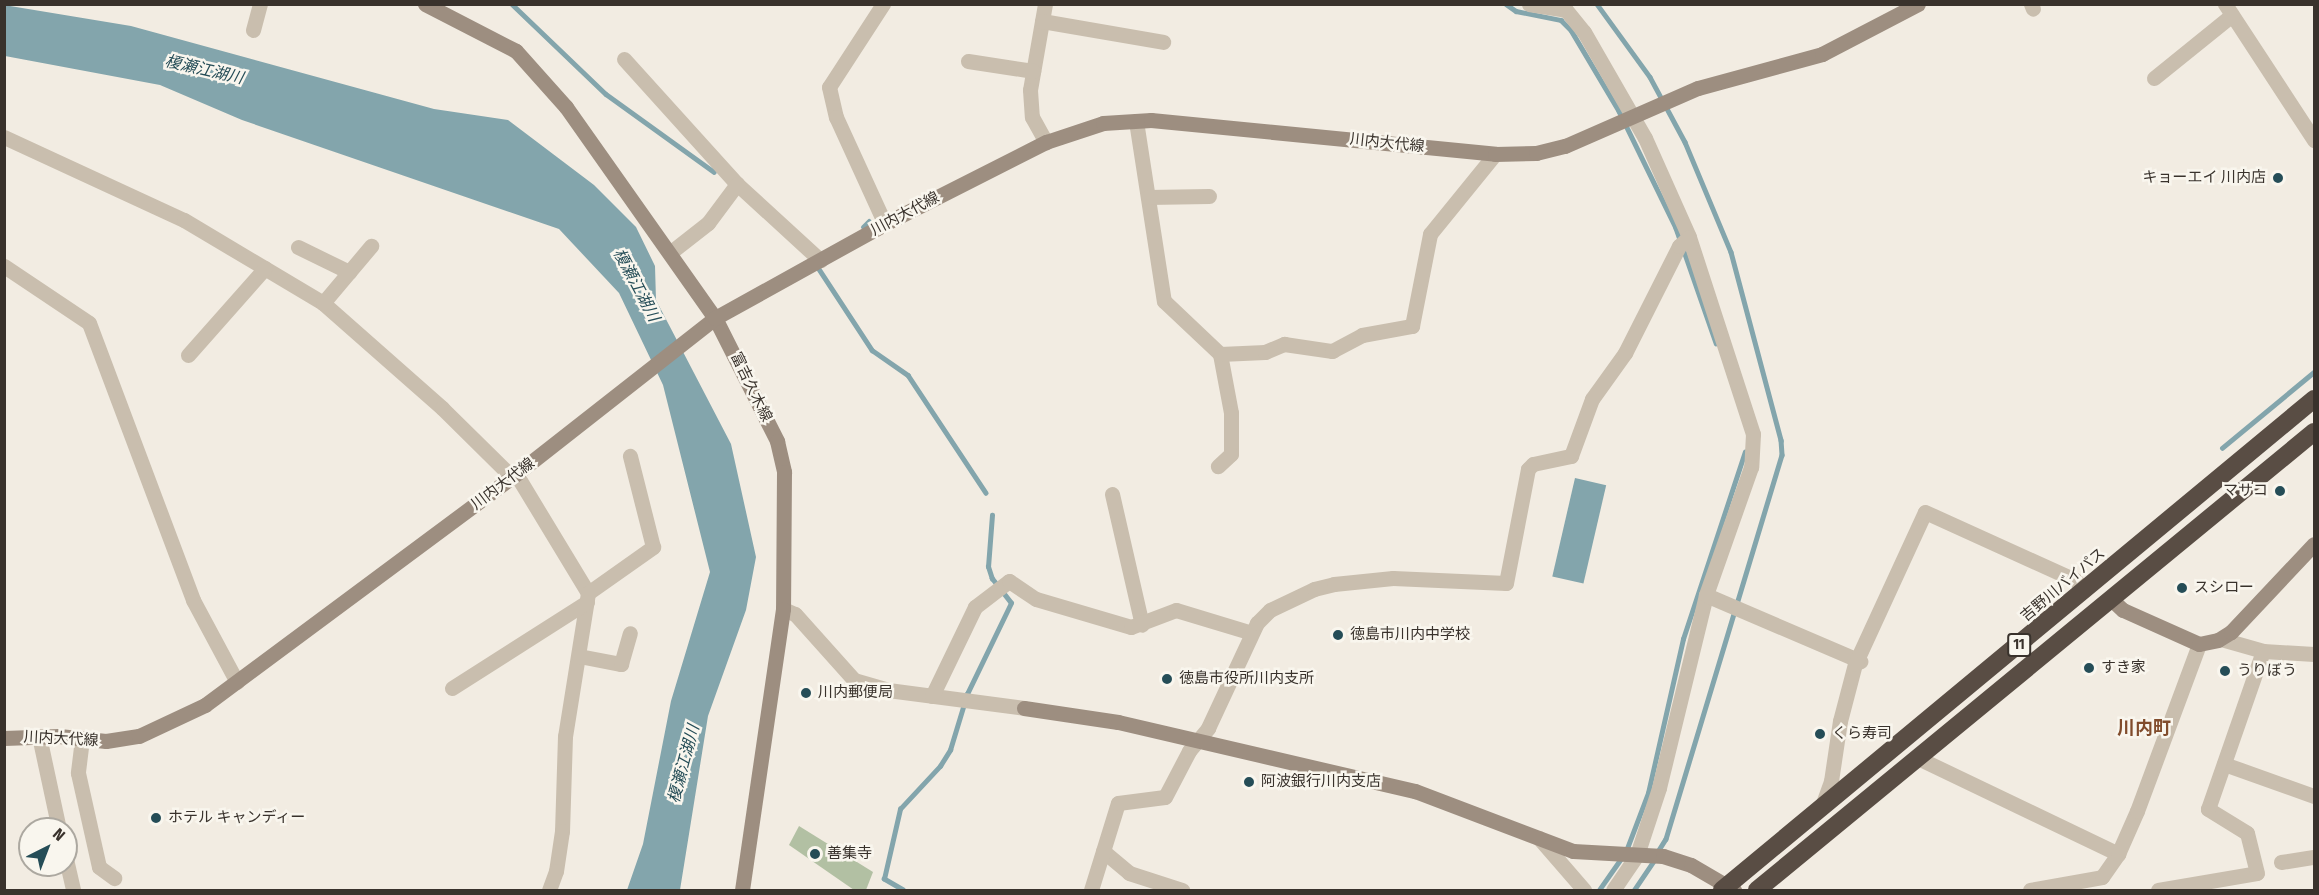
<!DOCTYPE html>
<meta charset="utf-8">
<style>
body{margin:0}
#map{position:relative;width:2319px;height:895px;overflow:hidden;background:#f2ece2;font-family:"Fira Sans Condensed","Noto Sans JP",sans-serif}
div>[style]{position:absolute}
.green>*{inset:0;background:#b2c0a3}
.water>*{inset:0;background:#83a5ac;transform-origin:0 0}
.stream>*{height:4.5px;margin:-2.25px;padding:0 2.25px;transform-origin:2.25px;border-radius:2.25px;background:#83a5ac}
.street>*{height:15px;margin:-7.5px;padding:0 7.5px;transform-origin:7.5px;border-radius:7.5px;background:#c9beae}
.secondary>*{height:15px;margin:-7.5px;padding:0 7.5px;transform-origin:7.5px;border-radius:7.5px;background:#9d8e80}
.highway>*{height:18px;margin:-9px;padding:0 9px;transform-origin:9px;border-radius:9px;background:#594d44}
.dots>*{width:16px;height:16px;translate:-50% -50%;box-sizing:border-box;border:3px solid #f9f6ee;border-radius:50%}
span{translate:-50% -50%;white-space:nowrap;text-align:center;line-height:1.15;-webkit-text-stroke:5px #f9f6ee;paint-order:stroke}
.shield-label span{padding:2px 4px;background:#f9f6ee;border:2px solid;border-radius:4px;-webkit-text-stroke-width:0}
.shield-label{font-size:14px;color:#39322c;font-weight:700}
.street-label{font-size:15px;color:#39322c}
.poi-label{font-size:15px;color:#39322c}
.right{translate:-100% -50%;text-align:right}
.left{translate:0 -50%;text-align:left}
.water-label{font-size:16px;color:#254d57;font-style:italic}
.quarter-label{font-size:18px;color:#814c2c;font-weight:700}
.frame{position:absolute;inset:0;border:6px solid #39322c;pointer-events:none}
.north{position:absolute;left:18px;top:817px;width:60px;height:60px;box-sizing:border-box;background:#f9f6ee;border:2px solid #aca8a0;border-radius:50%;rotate:42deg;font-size:16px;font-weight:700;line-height:24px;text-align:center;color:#39322c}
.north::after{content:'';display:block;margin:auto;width:21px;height:27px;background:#254d57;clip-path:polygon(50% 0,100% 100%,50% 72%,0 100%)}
</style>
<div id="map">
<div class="green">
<div style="clip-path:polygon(799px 826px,873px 872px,866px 890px,854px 890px,789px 845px)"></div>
</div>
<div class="water">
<div style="clip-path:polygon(4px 5px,131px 26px,434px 109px,508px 120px,594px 185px,636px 227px,655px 266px,656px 300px,731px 444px,756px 557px,746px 610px,708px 716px,680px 890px,627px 890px,643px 844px,671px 701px,710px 572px,663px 385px,619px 293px,559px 229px,242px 120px,160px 85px,5px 56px)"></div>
<div style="left:1575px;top:478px;width:32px;height:101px;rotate:13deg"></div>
</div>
<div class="stream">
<div style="left:512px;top:4px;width:130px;rotate:43.8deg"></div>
<div style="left:606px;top:94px;width:133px;rotate:35.8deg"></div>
<div style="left:1506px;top:4px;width:12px;rotate:35deg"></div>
<div style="left:1516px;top:11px;width:46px;rotate:11.3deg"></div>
<div style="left:1561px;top:20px;width:14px;rotate:45deg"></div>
<div style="left:1571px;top:30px;width:94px;rotate:59.3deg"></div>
<div style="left:1619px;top:111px;width:130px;rotate:64deg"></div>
<div style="left:1676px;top:228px;width:122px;rotate:70.8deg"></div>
<div style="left:1597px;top:4px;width:90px;rotate:54deg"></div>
<div style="left:1650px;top:77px;width:74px;rotate:61.7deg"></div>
<div style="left:1685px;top:142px;width:119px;rotate:67.3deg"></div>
<div style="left:1731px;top:252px;width:195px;rotate:75.1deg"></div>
<div style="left:1781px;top:440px;width:15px;rotate:86deg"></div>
<div style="left:1782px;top:455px;width:401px;rotate:106.8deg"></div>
<div style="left:1666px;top:839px;width:15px;rotate:122deg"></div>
<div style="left:863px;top:227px;width:8px;rotate:-45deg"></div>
<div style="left:819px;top:269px;width:97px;rotate:56.8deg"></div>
<div style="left:872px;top:350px;width:44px;rotate:34.8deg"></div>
<div style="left:908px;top:375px;width:141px;rotate:56.5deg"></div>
<div style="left:2222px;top:448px;width:119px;rotate:-39.6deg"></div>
<div style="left:1626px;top:851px;width:62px;rotate:-69.2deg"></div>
<div style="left:1648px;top:793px;width:158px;rotate:-77.2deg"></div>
<div style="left:1683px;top:639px;width:197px;rotate:-71.7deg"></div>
<div style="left:903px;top:890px;width:22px;rotate:-150deg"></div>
<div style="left:884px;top:879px;width:72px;rotate:-77.1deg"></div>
<div style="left:900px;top:809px;width:59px;rotate:-47.1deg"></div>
<div style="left:940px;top:766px;width:19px;rotate:-58deg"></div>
<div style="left:950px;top:750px;width:59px;rotate:-73.1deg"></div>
<div style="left:967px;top:694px;width:101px;rotate:-64.2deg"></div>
<div style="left:1011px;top:603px;width:31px;rotate:-128deg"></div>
<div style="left:992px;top:579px;width:13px;rotate:-108deg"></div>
<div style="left:988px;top:567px;width:52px;rotate:-85.6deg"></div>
<div style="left:1599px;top:890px;width:39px;rotate:-55deg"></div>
<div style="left:1634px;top:890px;width:36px;rotate:-56deg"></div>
</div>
<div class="street">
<div style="left:883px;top:4px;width:99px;rotate:123deg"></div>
<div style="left:829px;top:87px;width:31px;rotate:77deg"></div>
<div style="left:836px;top:117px;width:118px;rotate:65.4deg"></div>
<div style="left:1045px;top:4px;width:87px;rotate:99.9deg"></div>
<div style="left:1030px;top:90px;width:27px;rotate:86deg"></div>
<div style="left:1032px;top:117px;width:29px;rotate:61deg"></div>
<div style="left:1529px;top:4px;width:37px;rotate:9deg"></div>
<div style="left:1566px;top:10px;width:28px;rotate:51deg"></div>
<div style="left:1584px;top:32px;width:122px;rotate:60.1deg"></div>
<div style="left:1645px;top:138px;width:108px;rotate:66deg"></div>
<div style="left:1689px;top:237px;width:207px;rotate:72deg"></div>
<div style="left:1753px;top:434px;width:33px;rotate:93deg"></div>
<div style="left:1751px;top:467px;width:136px;rotate:109.4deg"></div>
<div style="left:1706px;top:595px;width:199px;rotate:103.7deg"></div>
<div style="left:1659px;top:788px;width:71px;rotate:108.2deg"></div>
<div style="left:1637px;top:855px;width:42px;rotate:124.4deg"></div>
<div style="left:2031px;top:4px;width:5px;rotate:68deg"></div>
<div style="left:2225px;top:4px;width:163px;rotate:56.8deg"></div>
<div style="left:1042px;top:21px;width:123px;rotate:9.8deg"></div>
<div style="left:253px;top:30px;width:27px;rotate:-75deg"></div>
<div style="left:624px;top:59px;width:169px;rotate:47.9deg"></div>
<div style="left:737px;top:184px;width:113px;rotate:42.5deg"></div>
<div style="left:968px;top:61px;width:66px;rotate:8.7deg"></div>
<div style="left:2154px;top:78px;width:100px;rotate:-38.9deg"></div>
<div style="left:1136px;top:121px;width:182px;rotate:81.2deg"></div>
<div style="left:1164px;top:301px;width:77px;rotate:43.4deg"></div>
<div style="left:1220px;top:354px;width:60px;rotate:79.4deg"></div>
<div style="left:1231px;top:413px;width:41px;rotate:90deg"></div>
<div style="left:1231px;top:454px;width:18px;rotate:137deg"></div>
<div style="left:4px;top:137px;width:198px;rotate:24.8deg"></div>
<div style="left:184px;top:220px;width:162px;rotate:30.8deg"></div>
<div style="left:323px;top:303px;width:159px;rotate:41.4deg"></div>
<div style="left:442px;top:408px;width:98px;rotate:44.6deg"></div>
<div style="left:1148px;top:197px;width:61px;rotate:-0.9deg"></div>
<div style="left:298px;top:247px;width:57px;rotate:26.1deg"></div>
<div style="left:671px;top:252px;width:47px;rotate:-38.1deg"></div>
<div style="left:708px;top:223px;width:49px;rotate:-53.4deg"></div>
<div style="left:4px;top:266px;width:102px;rotate:33.8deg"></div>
<div style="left:89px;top:323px;width:296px;rotate:69.4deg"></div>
<div style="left:193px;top:600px;width:93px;rotate:61.8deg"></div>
<div style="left:323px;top:303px;width:75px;rotate:-49.9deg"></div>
<div style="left:1220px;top:354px;width:45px;rotate:-2.5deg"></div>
<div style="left:1265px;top:352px;width:21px;rotate:-23deg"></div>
<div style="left:1284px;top:344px;width:49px;rotate:8.3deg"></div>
<div style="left:1332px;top:351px;width:34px;rotate:-28deg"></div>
<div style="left:1362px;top:335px;width:51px;rotate:-10.2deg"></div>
<div style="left:1412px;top:326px;width:94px;rotate:-78.9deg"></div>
<div style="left:1430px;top:234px;width:103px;rotate:-50.9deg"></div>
<div style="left:188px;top:355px;width:116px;rotate:-48.5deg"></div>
<div style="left:516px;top:474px;width:139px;rotate:58.8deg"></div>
<div style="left:588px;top:593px;width:145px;rotate:99.1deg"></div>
<div style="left:565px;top:736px;width:95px;rotate:91.8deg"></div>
<div style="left:562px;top:831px;width:40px;rotate:98.5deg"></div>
<div style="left:556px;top:871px;width:20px;rotate:110deg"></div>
<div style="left:1112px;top:494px;width:134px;rotate:77.1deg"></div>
<div style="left:588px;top:593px;width:80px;rotate:-35.3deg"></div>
<div style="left:653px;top:547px;width:94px;rotate:-104.2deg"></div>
<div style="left:1706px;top:595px;width:168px;rotate:23.2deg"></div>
<div style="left:783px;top:609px;width:13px;rotate:23deg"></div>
<div style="left:795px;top:614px;width:89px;rotate:48.2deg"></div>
<div style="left:854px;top:680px;width:35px;rotate:16deg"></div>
<div style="left:888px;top:690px;width:137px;rotate:7.5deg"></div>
<div style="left:2221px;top:639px;width:44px;rotate:15.9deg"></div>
<div style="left:2263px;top:651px;width:51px;rotate:3.4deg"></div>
<div style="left:579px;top:656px;width:43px;rotate:10.8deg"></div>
<div style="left:621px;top:664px;width:32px;rotate:-74deg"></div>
<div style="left:452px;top:688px;width:160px;rotate:-32.5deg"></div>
<div style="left:932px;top:696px;width:99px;rotate:-64.2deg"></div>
<div style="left:975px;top:607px;width:43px;rotate:-37.4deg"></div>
<div style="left:1009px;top:581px;width:32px;rotate:34deg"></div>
<div style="left:1036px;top:599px;width:99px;rotate:16.4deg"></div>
<div style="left:1131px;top:627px;width:48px;rotate:-20.7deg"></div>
<div style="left:1176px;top:610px;width:79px;rotate:16.8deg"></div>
<div style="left:39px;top:736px;width:95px;rotate:77.9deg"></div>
<div style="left:82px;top:739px;width:34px;rotate:97deg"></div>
<div style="left:78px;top:773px;width:96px;rotate:77.4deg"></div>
<div style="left:99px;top:867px;width:19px;rotate:36deg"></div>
<div style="left:1920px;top:759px;width:220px;rotate:25.6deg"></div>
<div style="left:2224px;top:764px;width:96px;rotate:19.6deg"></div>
<div style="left:1822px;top:806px;width:27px;rotate:-70deg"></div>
<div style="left:1831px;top:781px;width:61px;rotate:-81.5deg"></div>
<div style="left:1840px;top:721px;width:59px;rotate:-75.3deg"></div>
<div style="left:1855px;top:664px;width:167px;rotate:-65.3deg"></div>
<div style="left:1925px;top:512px;width:165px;rotate:24.4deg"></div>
<div style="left:2075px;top:580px;width:14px;rotate:45deg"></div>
<div style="left:1539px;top:838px;width:69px;rotate:49.1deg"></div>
<div style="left:1103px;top:851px;width:34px;rotate:40deg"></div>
<div style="left:1129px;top:873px;width:56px;rotate:17.8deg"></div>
<div style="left:66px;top:859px;width:32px;rotate:77deg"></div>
<div style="left:2281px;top:862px;width:33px;rotate:-9deg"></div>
<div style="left:1091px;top:890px;width:91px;rotate:-72.8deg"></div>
<div style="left:1118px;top:803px;width:47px;rotate:-7.3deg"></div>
<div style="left:1165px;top:797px;width:52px;rotate:-62.4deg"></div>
<div style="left:1189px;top:751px;width:30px;rotate:-50deg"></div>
<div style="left:1208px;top:728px;width:116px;rotate:-65deg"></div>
<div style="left:1257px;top:623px;width:18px;rotate:-45deg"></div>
<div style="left:1270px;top:610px;width:49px;rotate:-25.5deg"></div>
<div style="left:1314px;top:589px;width:21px;rotate:-14deg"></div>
<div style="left:1334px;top:584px;width:59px;rotate:-5.8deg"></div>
<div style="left:1393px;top:578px;width:113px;rotate:2.5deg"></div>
<div style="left:1506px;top:583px;width:116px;rotate:-79.1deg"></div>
<div style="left:1528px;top:469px;width:7px;rotate:-45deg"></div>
<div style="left:1533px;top:464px;width:39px;rotate:-12deg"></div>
<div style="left:1571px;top:456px;width:61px;rotate:-69.8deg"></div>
<div style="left:1592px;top:399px;width:57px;rotate:-54.3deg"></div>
<div style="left:1625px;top:353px;width:120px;rotate:-63.2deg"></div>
<div style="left:1679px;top:246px;width:13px;rotate:-42deg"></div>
<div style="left:2030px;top:890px;width:73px;rotate:-10.2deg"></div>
<div style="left:2102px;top:877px;width:28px;rotate:-55deg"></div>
<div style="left:2118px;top:854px;width:47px;rotate:-66.2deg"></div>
<div style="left:2137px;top:811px;width:178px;rotate:-69.6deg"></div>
<div style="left:2158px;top:890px;width:100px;rotate:-9.7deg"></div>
<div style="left:2257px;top:873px;width:41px;rotate:-104deg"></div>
<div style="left:2247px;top:833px;width:46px;rotate:-148.4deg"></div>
<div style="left:2208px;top:809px;width:167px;rotate:-70.8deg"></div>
</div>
<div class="secondary">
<div style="left:425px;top:4px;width:102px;rotate:27.3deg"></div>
<div style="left:516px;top:51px;width:75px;rotate:48.2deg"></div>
<div style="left:566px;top:107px;width:258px;rotate:54.8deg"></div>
<div style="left:715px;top:318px;width:138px;rotate:63.2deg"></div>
<div style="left:777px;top:441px;width:32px;rotate:77deg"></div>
<div style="left:784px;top:472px;width:137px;rotate:90.4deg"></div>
<div style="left:783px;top:609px;width:284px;rotate:98.3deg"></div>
<div style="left:2111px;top:599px;width:16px;rotate:43deg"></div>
<div style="left:2123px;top:610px;width:83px;rotate:24.1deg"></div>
<div style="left:2199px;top:644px;width:19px;rotate:-12deg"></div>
<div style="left:2218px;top:640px;width:15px;rotate:-32deg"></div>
<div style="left:2231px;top:632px;width:121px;rotate:-46.7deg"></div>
<div style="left:1024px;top:708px;width:95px;rotate:8.5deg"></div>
<div style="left:1118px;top:722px;width:305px;rotate:13.1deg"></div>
<div style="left:1415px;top:791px;width:169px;rotate:20.8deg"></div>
<div style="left:1573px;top:851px;width:90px;rotate:3.2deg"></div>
<div style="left:1663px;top:856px;width:29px;rotate:18deg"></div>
<div style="left:1691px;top:865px;width:50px;rotate:30.2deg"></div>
<div style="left:4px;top:738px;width:55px;rotate:-2.1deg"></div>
<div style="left:59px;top:736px;width:47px;rotate:6.1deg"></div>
<div style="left:106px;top:741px;width:33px;rotate:-9deg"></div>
<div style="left:139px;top:736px;width:73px;rotate:-25.2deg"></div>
<div style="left:205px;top:705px;width:387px;rotate:-36.6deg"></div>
<div style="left:516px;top:474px;width:253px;rotate:-38.1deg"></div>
<div style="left:715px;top:318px;width:202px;rotate:-29deg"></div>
<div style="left:892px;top:220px;width:173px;rotate:-26.9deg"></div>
<div style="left:1046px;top:142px;width:60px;rotate:-18.4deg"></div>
<div style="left:1103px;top:123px;width:48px;rotate:-3.6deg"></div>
<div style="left:1151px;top:120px;width:346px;rotate:5.6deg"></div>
<div style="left:1495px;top:154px;width:41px;rotate:-1.4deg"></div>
<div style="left:1536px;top:153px;width:30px;rotate:-14deg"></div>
<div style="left:1565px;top:146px;width:145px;rotate:-23.6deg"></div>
<div style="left:1698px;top:88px;width:129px;rotate:-15.3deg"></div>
<div style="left:1822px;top:54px;width:108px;rotate:-27.5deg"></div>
</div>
<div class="highway">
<div style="left:1722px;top:890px;width:769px;rotate:-39.67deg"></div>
<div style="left:1757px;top:890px;width:721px;rotate:-39.43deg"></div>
</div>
<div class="dots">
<div style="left:2278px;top:178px;background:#254d57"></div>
<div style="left:2280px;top:491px;background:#254d57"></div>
<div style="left:2182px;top:588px;background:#254d57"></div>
<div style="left:1338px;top:635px;background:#254d57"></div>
<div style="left:2089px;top:668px;background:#254d57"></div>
<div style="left:2225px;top:671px;background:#254d57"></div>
<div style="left:1167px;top:679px;background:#254d57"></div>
<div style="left:806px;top:693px;background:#254d57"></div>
<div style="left:1820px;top:734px;background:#254d57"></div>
<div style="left:1249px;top:782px;background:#254d57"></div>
<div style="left:156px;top:818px;background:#254d57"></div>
<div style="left:815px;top:854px;background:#254d57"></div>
</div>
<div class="shield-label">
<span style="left:2019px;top:645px">11</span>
</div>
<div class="street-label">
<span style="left:1387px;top:143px;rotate:6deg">川内大代線</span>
<span style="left:905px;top:214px;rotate:-28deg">川内大代線</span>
<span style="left:751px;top:387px;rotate:64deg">富吉久木線</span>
<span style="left:503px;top:484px;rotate:-37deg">川内大代線</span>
<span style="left:2063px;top:585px;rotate:-40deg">吉野川バイパス</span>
<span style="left:61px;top:739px;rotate:3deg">川内大代線</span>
</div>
<div class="poi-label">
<span class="right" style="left:2266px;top:178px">キョーエイ 川内店</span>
<span class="right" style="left:2268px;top:491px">マサコ</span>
<span class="left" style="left:2194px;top:588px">スシロー</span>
<span class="left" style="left:1350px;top:635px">徳島市川内中学校</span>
<span class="left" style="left:2101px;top:668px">すき家</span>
<span class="left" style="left:2237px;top:671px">うりぼう</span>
<span class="left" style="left:1179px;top:679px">徳島市役所川内支所</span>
<span class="left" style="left:818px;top:693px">川内郵便局</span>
<span class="left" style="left:1832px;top:734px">くら寿司</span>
<span class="left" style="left:1261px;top:782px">阿波銀行川内支店</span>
<span class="left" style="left:168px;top:818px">ホテル キャンディー</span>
<span class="left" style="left:827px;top:854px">善集寺</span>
</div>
<div class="water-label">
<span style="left:204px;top:70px;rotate:13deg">榎瀬江湖川</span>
<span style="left:636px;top:285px;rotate:62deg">榎瀬江湖川</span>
<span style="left:684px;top:764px;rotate:-75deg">榎瀬江湖川</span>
</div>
<div class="quarter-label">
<span style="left:2144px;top:728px">川内町</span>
</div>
<div class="frame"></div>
<div class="north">N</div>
</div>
